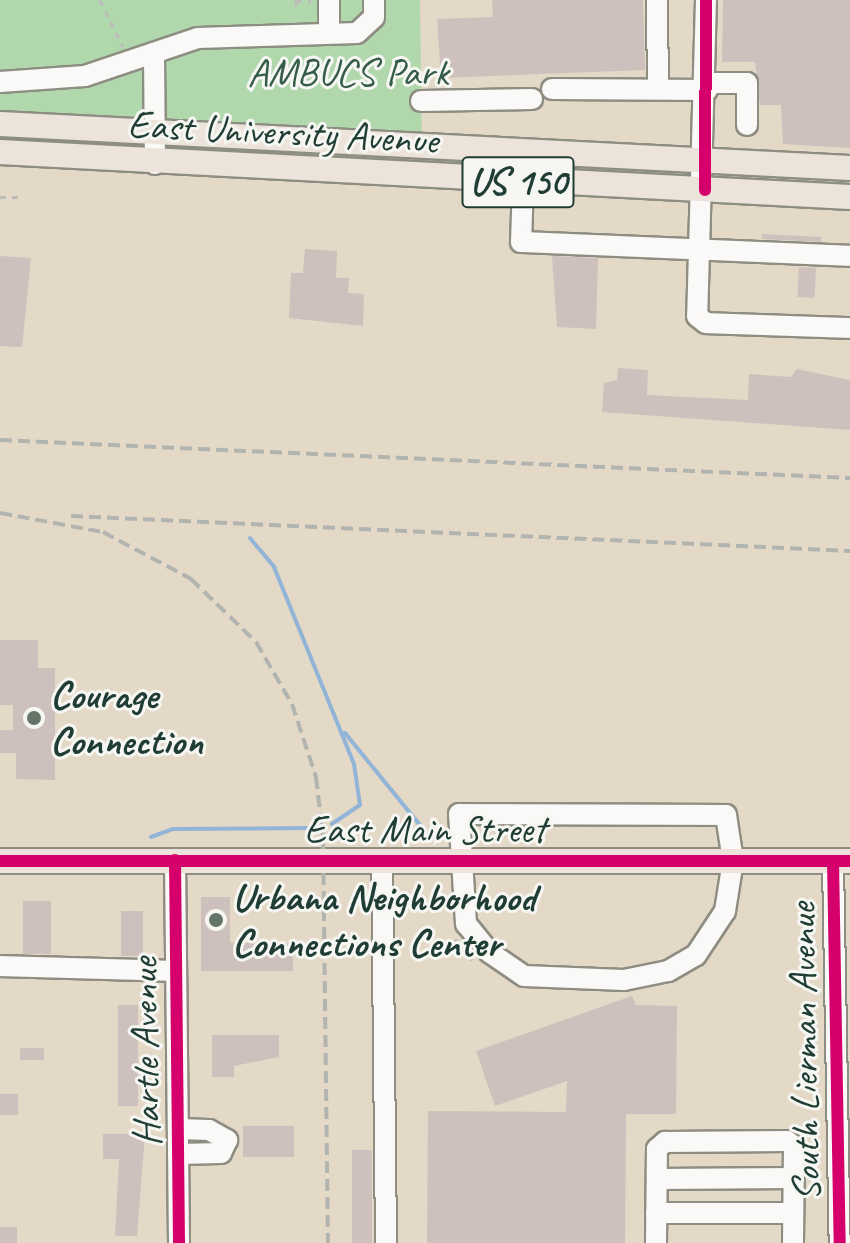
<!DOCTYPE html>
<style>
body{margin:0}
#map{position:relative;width:850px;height:1243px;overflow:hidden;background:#e4d9c7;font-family:Caveat,sans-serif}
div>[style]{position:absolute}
.green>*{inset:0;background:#b1d8ad}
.stream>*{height:4px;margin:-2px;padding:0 2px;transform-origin:2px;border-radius:2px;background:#92b4d6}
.building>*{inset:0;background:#cec0bc;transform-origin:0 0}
.path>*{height:3px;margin-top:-1.5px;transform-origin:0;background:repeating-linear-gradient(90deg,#bcbdb9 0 6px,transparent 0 12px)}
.roads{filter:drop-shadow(2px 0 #8d8d82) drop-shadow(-2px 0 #8d8d82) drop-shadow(0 2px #8d8d82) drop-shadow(0 -2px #8d8d82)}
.minor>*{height:20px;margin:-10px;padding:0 10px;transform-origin:10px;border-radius:10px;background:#fbf9f7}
.major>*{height:24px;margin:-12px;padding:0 12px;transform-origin:12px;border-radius:12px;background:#ece3da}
.rail>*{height:4px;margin-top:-2px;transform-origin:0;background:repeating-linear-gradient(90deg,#b2b4b0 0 12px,transparent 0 18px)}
.cycleway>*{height:12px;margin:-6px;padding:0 6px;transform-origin:6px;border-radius:6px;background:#d6006c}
.dots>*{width:22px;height:22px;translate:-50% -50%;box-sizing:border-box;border:4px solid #f6f6f2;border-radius:50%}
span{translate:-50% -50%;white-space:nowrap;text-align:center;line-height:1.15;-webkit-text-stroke:6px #f6f6f2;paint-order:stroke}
.shield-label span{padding:2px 6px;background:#f6f6f2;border:2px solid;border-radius:6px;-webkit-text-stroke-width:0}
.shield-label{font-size:38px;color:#1f3d34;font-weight:700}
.park-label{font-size:40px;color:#345c48}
.street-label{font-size:40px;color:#1f3d34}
.poi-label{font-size:40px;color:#1f3d34;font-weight:700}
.left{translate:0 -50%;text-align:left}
</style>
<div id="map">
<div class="green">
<div style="clip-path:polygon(0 0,420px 0,422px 148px,0 124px)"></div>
</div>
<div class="stream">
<div style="left:250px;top:538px;width:38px;rotate:50deg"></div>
<div style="left:274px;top:567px;width:213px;rotate:67.9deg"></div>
<div style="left:354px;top:764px;width:41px;rotate:81.7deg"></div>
<div style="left:360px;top:805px;width:34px;rotate:146deg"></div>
<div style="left:345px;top:733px;width:130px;rotate:50.9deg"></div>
<div style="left:151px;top:837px;width:23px;rotate:-20deg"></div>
<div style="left:173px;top:829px;width:138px;rotate:-0.4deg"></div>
</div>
<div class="building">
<div style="clip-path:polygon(492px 0,643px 0,645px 70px,441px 78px,437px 19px,493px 17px)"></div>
<div style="clip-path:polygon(723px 0,850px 0,850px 148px,783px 144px,781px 105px,760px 105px,755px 62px,722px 62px)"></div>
<div style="left:762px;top:234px;width:59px;height:5px;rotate:3deg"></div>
<div style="clip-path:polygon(305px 249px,337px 251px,336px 278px,349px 278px,348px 293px,364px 294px,363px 326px,289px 318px,291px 273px,303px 273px)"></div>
<div style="clip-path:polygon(0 256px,31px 258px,22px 347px,0 346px)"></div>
<div style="clip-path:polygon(552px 256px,598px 258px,596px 329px,557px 327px)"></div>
<div style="left:799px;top:267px;width:17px;height:30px;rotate:3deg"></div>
<div style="clip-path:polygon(618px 368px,648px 370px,647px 395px,748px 400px,749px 374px,791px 377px,797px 369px,850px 380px,850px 430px,602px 412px,604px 383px,617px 380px)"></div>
<div style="clip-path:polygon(0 640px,38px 640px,38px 668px,55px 668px,55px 780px,16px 779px,16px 753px,0 753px,0 730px,13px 730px,13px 705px,0 705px)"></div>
<div style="clip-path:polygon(201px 897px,230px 897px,230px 943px,293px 943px,293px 971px,201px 971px)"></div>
<div style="left:23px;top:901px;width:28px;height:53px"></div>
<div style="left:121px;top:911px;width:22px;height:45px"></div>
<div style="clip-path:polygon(632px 996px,636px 1005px,677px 1006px,676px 1114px,626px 1114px,625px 1243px,427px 1243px,428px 1111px,566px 1112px,567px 1081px,495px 1106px,476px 1051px)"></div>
<div style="left:118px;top:1005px;width:20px;height:101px"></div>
<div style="clip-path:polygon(212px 1035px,279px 1035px,279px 1057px,234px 1066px,234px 1077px,212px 1077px)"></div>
<div style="left:20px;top:1048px;width:24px;height:12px"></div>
<div style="left:0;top:1094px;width:18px;height:21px"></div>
<div style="left:243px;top:1126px;width:51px;height:31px"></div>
<div style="clip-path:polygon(103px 1134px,145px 1134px,137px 1236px,115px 1236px,119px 1159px,103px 1159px)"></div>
<div style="left:352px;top:1150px;width:20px;height:93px"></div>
<div style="left:0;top:1227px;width:17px;height:16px"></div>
</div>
<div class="path">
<div style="left:100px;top:0;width:52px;rotate:63.9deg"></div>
<div style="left:295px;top:0;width:10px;rotate:73deg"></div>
<div style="left:296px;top:1px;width:15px"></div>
<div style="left:0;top:197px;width:22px"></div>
<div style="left:455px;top:939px;width:27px;rotate:51deg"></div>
</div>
<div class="roads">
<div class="minor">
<div style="left:657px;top:0;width:89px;rotate:89.4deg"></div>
<div style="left:706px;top:0;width:316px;rotate:91.6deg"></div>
<div style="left:697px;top:316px;width:11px;rotate:38deg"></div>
<div style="left:706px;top:323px;width:144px;rotate:2deg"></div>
<div style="left:329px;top:33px;width:33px;rotate:-90deg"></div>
<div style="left:154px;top:53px;width:111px;rotate:89.5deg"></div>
<div style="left:0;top:82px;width:85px;rotate:-4deg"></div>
<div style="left:85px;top:76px;width:119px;rotate:-18.6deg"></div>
<div style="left:198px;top:38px;width:159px;rotate:-1.8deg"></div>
<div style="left:357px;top:33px;width:23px;rotate:-43deg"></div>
<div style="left:374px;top:17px;width:17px;rotate:-90deg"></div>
<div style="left:707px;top:83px;width:40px"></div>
<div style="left:747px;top:83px;width:42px;rotate:90deg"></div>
<div style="left:552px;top:89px;width:155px;rotate:0.4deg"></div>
<div style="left:421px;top:101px;width:111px;rotate:-1deg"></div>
<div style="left:523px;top:182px;width:60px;rotate:91.9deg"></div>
<div style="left:521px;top:242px;width:329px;rotate:2.4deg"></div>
<div style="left:459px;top:814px;width:267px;rotate:0.2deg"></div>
<div style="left:726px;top:815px;width:47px;rotate:81.3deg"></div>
<div style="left:733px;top:861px;width:51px;rotate:99.1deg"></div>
<div style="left:725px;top:911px;width:53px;rotate:123.4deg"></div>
<div style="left:696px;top:955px;width:32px;rotate:150deg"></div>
<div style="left:668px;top:971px;width:45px;rotate:168.4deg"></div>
<div style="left:624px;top:980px;width:100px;rotate:-177.7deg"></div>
<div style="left:524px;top:976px;width:42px;rotate:-145.6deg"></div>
<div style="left:489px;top:952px;width:36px;rotate:-129deg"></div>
<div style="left:466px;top:924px;width:110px;rotate:-93.6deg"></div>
<div style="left:175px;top:860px;width:383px;rotate:89.4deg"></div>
<div style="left:382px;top:861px;width:382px;rotate:89.4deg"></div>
<div style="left:833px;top:861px;width:382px;rotate:89deg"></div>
<div style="left:0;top:966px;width:176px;rotate:1.6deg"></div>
<div style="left:178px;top:1129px;width:31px;rotate:2deg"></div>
<div style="left:209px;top:1130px;width:21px;rotate:29deg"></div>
<div style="left:227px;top:1140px;width:14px;rotate:115deg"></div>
<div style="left:221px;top:1153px;width:43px;rotate:178.7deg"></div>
<div style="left:657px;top:1179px;width:137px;rotate:-0.4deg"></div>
<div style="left:656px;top:1213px;width:137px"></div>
<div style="left:656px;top:1243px;width:94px;rotate:-89.4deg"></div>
<div style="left:657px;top:1149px;width:11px;rotate:-41deg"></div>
<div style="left:665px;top:1142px;width:122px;rotate:-0.5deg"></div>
<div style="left:787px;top:1141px;width:9px;rotate:36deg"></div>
<div style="left:794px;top:1146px;width:97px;rotate:90.6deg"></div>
</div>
<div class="major">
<div style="left:0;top:124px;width:851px;rotate:2.96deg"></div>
<div style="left:0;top:152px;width:851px;rotate:3.03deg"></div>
<div style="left:0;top:861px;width:850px"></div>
</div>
</div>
<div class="rail">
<div style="left:0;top:440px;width:851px;rotate:2.56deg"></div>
<div style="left:0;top:513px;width:105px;rotate:10.5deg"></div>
<div style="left:103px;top:532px;width:100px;rotate:28.1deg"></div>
<div style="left:191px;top:579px;width:91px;rotate:44.1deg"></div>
<div style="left:256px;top:642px;width:72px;rotate:59.9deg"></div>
<div style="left:292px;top:704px;width:77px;rotate:71.8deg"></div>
<div style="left:316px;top:777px;width:60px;rotate:83.3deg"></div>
<div style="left:323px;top:837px;width:406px;rotate:89.3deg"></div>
<div style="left:71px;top:516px;width:780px;rotate:2.57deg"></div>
</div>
<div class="cycleway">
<div style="left:705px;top:190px;width:190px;rotate:-89.7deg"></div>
<div style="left:175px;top:860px;width:383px;rotate:89.4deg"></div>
<div style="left:0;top:861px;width:850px"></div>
<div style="left:833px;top:861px;width:382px;rotate:89deg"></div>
</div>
<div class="dots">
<div style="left:34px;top:718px;background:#647467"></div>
<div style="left:216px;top:920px;background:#647467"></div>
</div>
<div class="shield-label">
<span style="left:518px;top:182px">US 150</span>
</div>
<div class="park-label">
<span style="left:348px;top:72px">AMBUCS Park</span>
</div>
<div class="street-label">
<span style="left:283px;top:132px;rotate:3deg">East University Avenue</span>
<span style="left:425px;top:829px">East Main Street</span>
<span style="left:145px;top:1052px;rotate:-91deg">Hartle Avenue</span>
<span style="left:804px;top:1052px;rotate:-91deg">South Lierman Avenue</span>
</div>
<div class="poi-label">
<span class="left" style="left:50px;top:718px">Courage<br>Connection</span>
<span class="left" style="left:232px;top:920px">Urbana Neighborhood<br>Connections Center</span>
</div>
</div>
